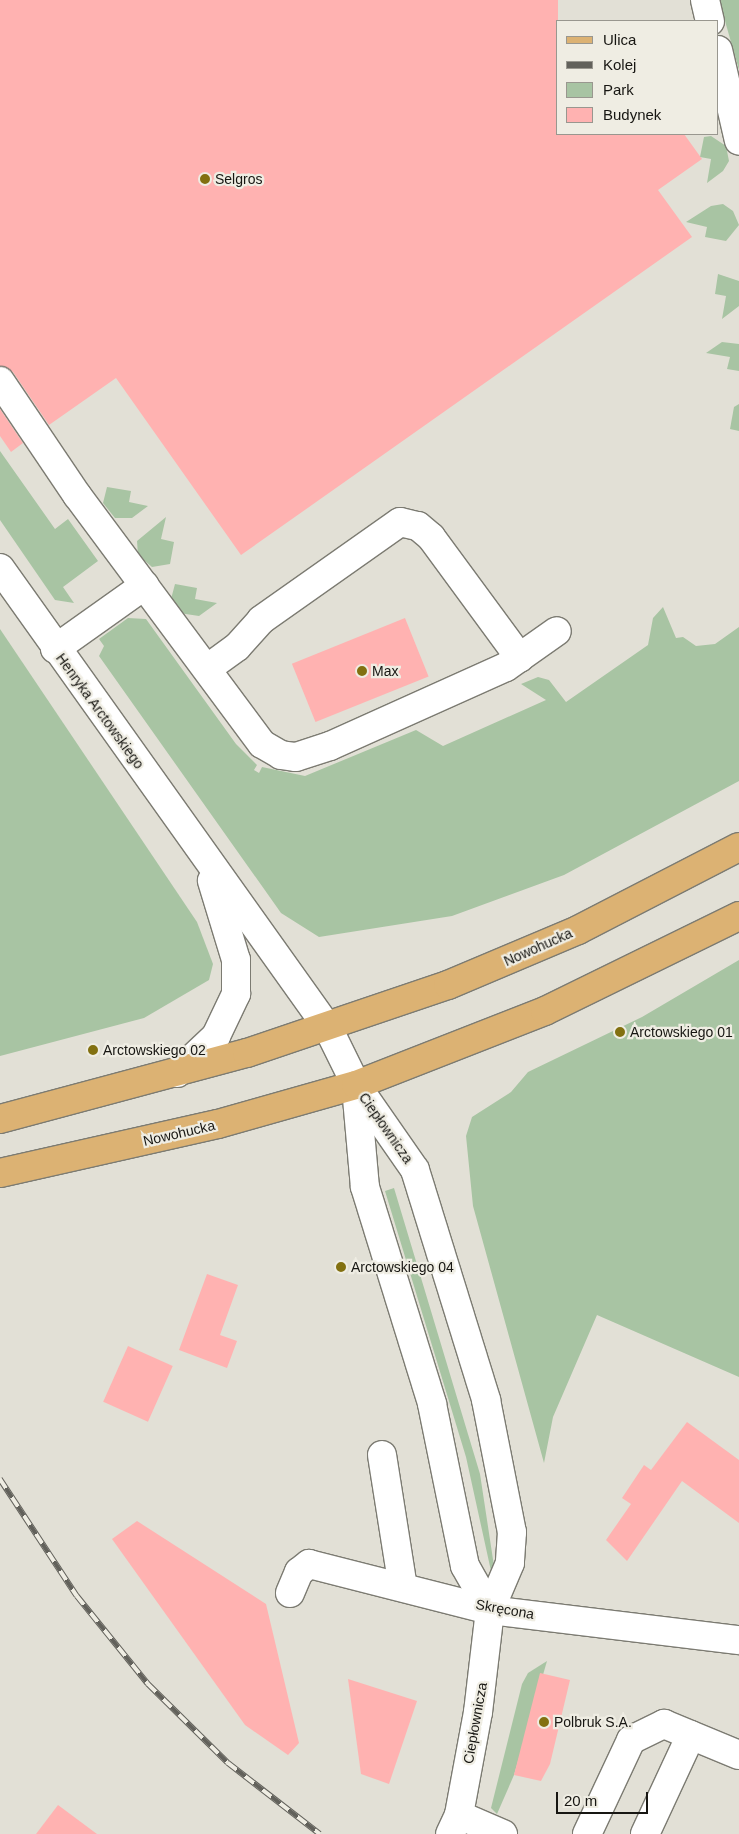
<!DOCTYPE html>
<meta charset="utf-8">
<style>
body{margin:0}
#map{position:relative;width:739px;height:1834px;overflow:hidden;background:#e2e0d6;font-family:Helvetica,sans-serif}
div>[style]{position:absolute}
.green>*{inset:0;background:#a8c4a3}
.building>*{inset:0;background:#ffb2b1;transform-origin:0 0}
.roads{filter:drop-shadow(1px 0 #7c7b72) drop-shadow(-1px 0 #7c7b72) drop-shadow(0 1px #7c7b72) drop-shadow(0 -1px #7c7b72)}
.minor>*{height:28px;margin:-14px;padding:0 14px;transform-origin:14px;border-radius:14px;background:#fff}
.major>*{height:28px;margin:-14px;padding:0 14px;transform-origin:14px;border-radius:14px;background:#dcb273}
.rail>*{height:5.5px;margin-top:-2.75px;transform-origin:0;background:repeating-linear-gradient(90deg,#efede3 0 11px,#62615b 0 22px);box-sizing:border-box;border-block:1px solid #62615b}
.dots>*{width:14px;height:14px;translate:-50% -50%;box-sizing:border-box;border:2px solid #efede3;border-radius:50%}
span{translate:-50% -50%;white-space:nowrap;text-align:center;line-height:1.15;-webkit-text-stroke:4.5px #efede3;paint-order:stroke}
.poi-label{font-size:14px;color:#171612}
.left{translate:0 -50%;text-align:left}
.street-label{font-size:14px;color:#171612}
.legend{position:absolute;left:556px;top:20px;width:162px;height:115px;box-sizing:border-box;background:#efede3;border:1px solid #99978f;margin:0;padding:6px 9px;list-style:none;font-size:15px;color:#171612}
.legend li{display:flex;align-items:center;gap:10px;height:25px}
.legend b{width:25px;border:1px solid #99978f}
.scale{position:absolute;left:556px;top:1792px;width:92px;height:22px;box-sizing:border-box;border:2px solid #171612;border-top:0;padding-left:6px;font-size:15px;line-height:18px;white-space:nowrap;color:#171612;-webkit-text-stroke:4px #efede3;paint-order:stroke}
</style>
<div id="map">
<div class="green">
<div style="clip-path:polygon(719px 0,739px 0,739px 70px)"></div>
<div style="clip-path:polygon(711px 136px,726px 146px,729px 161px,723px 171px,707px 183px,711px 159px,700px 157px,704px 137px)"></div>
<div style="clip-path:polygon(723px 204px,733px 211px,739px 225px,726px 241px,705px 237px,707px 227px,686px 222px,711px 206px)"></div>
<div style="clip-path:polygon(718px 274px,739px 281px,739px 306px,722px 319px,726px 296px,715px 294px)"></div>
<div style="clip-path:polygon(722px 342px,739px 344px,739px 371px,727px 369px,730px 357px,706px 353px)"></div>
<div style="clip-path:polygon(739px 404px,739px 431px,730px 429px,734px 407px)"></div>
<div style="clip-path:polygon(0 451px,55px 529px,68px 519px,98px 561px,63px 587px,74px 603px,55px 600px,0 520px)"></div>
<div style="clip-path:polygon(107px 487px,131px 491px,129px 502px,148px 506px,132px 518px,115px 518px,103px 503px)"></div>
<div style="clip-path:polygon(166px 517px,161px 539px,174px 542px,170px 564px,152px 567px,138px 555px,137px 541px)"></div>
<div style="clip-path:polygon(175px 584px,197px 588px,195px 599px,217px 603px,199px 616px,179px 613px,171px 599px)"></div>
<div style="clip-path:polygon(663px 607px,676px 638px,683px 637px,696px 646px,715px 644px,739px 627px,739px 781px,564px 875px,452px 916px,319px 937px,281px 913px,99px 656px,104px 646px,99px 639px,128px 618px,146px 619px,236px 744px,257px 765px,254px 770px,259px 773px,262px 767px,305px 776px,416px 730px,443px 746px,546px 700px,521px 684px,538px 677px,549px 680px,566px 702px,648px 645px,653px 618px)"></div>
<div style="clip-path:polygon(0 629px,197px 922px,213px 964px,209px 980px,144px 1018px,0 1056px)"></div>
<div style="clip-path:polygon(739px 960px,739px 1377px,597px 1315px,553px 1417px,544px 1463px,473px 1206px,466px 1136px,472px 1117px,511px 1092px,528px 1072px,642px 1017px)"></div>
<div style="clip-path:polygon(394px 1188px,480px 1474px,494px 1566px,491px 1571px,466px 1457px,385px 1191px)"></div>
<div style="clip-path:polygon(547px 1661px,514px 1775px,497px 1814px,491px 1808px,522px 1684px,528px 1673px)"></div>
</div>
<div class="building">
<div style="clip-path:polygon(0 0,558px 0,558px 134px,684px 134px,702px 159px,658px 190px,692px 237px,241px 555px,116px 378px,49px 425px,13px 372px,0 366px)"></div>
<div style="clip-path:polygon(0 409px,23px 443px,11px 452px,0 436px)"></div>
<div style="left:405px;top:618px;width:63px;height:122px;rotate:68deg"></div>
<div style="clip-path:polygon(207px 1274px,238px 1285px,220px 1335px,237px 1341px,227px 1368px,179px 1350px)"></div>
<div style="left:128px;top:1346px;width:49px;height:61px;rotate:24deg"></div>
<div style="clip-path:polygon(687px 1422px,739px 1460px,739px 1523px,682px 1481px,627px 1561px,606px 1540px,631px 1504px,622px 1498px,644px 1465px,651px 1470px)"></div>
<div style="clip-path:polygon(137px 1521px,266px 1604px,299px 1743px,288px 1755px,245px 1725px,112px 1539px)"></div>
<div style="clip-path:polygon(540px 1673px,570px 1680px,550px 1764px,541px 1781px,514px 1775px)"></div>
<div style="clip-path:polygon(348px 1679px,417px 1701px,389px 1784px,361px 1774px)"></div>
<div style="clip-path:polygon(58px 1805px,97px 1834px,36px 1834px)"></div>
</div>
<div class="roads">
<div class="minor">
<div style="left:705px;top:0;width:22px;rotate:77deg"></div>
<div style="left:718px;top:50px;width:93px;rotate:77deg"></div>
<div style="left:0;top:381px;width:138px;rotate:56deg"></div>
<div style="left:77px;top:495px;width:310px;rotate:53.4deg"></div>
<div style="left:262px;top:744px;width:22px;rotate:30deg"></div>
<div style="left:281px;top:755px;width:15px;rotate:8deg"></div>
<div style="left:296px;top:757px;width:36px;rotate:-18deg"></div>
<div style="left:330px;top:746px;width:193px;rotate:-24.2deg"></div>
<div style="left:506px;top:667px;width:62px;rotate:-35.2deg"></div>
<div style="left:0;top:568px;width:565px;rotate:54.51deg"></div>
<div style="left:328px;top:1028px;width:64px;rotate:63.8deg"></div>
<div style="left:356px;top:1085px;width:103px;rotate:55.2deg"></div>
<div style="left:415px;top:1170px;width:241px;rotate:72.8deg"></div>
<div style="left:486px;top:1400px;width:135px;rotate:78.9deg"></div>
<div style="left:512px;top:1532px;width:31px;rotate:94deg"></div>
<div style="left:510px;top:1563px;width:51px;rotate:113.1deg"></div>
<div style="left:490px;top:1610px;width:103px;rotate:96.7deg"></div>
<div style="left:478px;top:1712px;width:105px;rotate:100.5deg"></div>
<div style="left:459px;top:1815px;width:21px;rotate:115deg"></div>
<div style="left:55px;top:649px;width:110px;rotate:-35.4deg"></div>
<div style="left:208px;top:668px;width:36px;rotate:-36deg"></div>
<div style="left:237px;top:647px;width:36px;rotate:-48deg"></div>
<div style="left:261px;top:620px;width:170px;rotate:-35.2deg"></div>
<div style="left:400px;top:522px;width:18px;rotate:13deg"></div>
<div style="left:418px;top:526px;width:17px;rotate:40deg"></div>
<div style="left:431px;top:537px;width:150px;rotate:53.7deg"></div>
<div style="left:177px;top:1073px;width:54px;rotate:-43.5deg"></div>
<div style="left:216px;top:1036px;width:47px;rotate:-64.5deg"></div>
<div style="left:236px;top:994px;width:34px;rotate:-90deg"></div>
<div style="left:236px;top:960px;width:83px;rotate:-106.9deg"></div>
<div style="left:356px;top:1087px;width:100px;rotate:84.9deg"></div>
<div style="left:365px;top:1187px;width:227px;rotate:72.8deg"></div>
<div style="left:432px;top:1404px;width:165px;rotate:78.5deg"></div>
<div style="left:465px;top:1566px;width:51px;rotate:60.4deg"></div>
<div style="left:382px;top:1455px;width:134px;rotate:81deg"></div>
<div style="left:290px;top:1593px;width:23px;rotate:-67deg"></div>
<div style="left:299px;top:1572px;width:13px;rotate:-39deg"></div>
<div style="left:309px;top:1564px;width:187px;rotate:14.3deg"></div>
<div style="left:490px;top:1610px;width:251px;rotate:6.9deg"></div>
<div style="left:459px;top:1815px;width:48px;rotate:23.4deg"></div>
<div style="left:587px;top:1834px;width:104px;rotate:-64.9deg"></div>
<div style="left:631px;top:1740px;width:37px;rotate:-26deg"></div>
<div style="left:664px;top:1724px;width:81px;rotate:22.5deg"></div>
<div style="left:645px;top:1834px;width:109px;rotate:-65.1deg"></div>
</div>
<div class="major">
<div style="left:0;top:1119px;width:256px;rotate:-15deg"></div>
<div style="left:247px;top:1053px;width:212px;rotate:-18.7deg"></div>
<div style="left:448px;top:985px;width:141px;rotate:-22.9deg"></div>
<div style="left:578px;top:930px;width:181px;rotate:-27.3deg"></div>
<div style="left:0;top:1173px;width:223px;rotate:-12.7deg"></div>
<div style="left:218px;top:1124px;width:143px;rotate:-15.8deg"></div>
<div style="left:356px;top:1085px;width:203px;rotate:-21.4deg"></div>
<div style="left:545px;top:1011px;width:216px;rotate:-26.1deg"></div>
</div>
</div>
<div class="rail">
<div style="left:0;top:1479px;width:140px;rotate:56.7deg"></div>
<div style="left:77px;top:1596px;width:113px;rotate:51.1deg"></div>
<div style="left:148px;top:1684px;width:112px;rotate:44.6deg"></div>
<div style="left:228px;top:1763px;width:116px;rotate:37.7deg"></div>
</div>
<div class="dots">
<div style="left:205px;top:179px;background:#827010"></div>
<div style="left:362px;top:671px;background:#827010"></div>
<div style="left:620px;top:1032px;background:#827010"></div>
<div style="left:93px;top:1050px;background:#827010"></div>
<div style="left:341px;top:1267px;background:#827010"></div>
<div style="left:544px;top:1722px;background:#827010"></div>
</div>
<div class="poi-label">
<span class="left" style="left:215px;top:179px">Selgros</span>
<span class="left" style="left:372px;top:671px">Max</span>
<span class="left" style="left:630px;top:1032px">Arctowskiego 01</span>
<span class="left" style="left:103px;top:1050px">Arctowskiego 02</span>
<span class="left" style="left:351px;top:1267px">Arctowskiego 04</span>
<span class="left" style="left:554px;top:1722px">Polbruk S.A.</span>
</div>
<div class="street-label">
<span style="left:100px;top:711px;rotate:54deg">Henryka Arctowskiego</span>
<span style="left:538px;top:947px;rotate:-24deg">Nowohucka</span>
<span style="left:386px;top:1128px;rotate:55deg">Ciepłownicza</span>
<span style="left:179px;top:1133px;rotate:-13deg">Nowohucka</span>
<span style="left:505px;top:1609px;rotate:10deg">Skręcona</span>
<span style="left:475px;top:1723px;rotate:-80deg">Ciepłownicza</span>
</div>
<ul class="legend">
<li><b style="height:6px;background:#dcb273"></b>Ulica</li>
<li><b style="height:6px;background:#62615b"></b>Kolej</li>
<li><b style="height:14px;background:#a8c4a3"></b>Park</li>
<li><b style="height:14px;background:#ffb2b1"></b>Budynek</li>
</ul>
<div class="scale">20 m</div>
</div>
